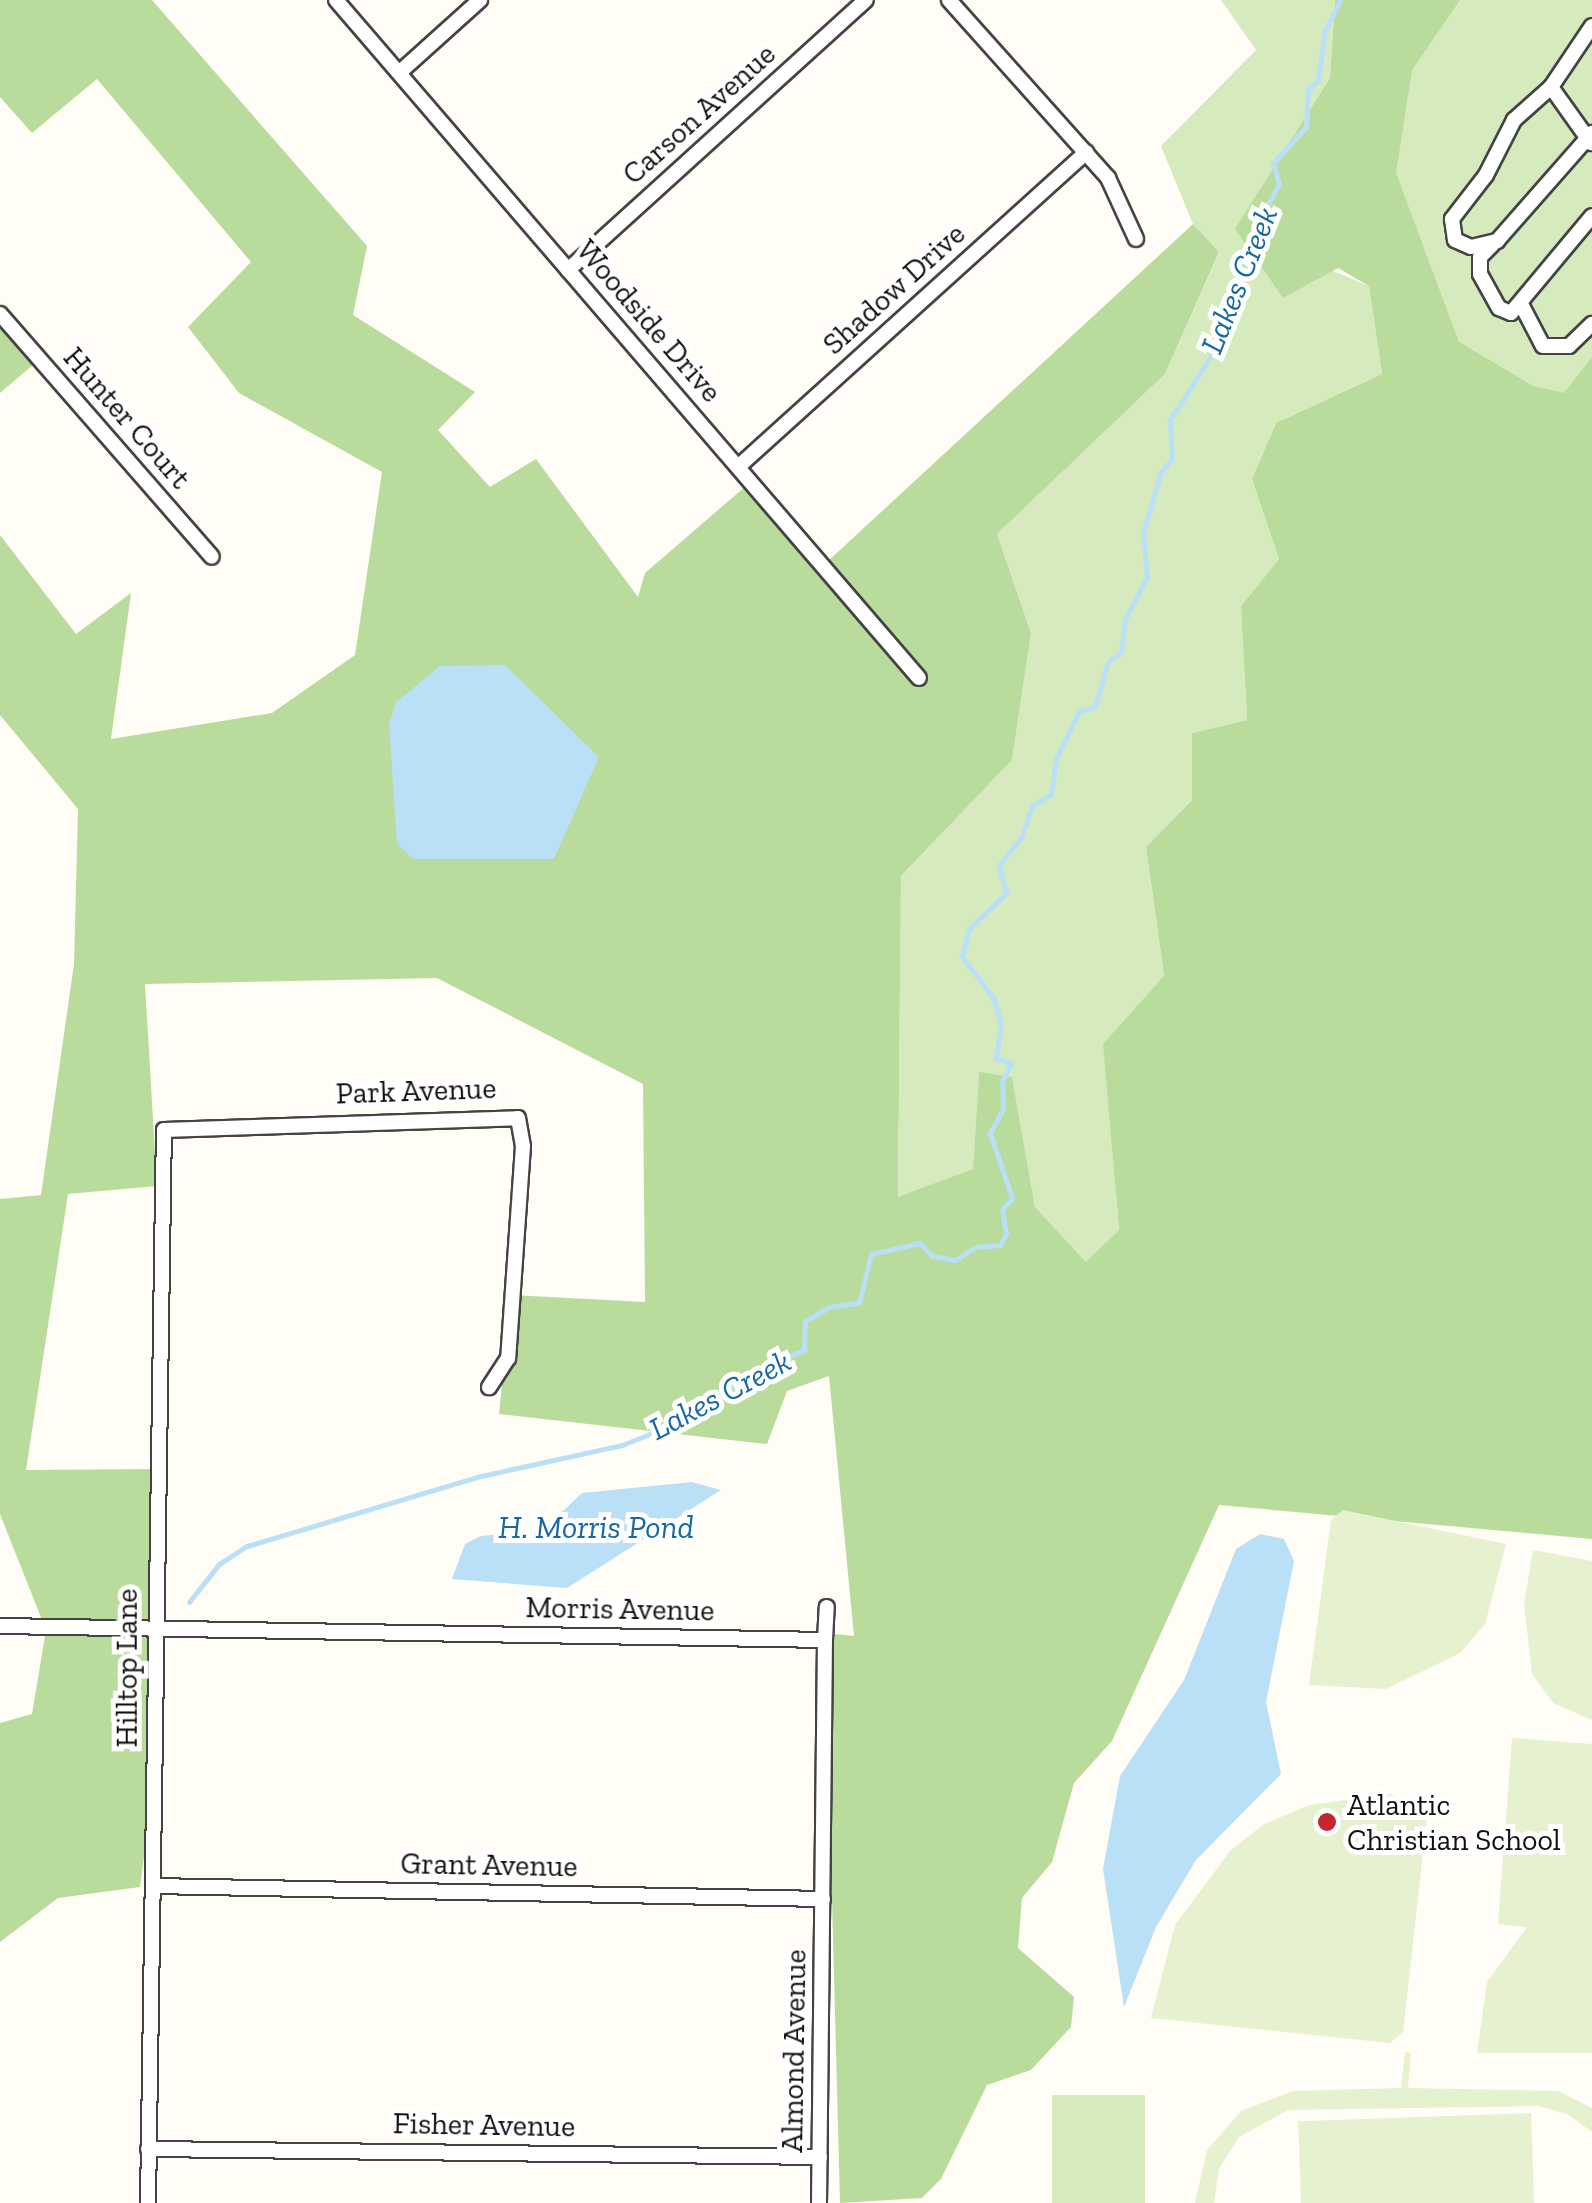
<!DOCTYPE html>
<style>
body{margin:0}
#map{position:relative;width:1592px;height:2203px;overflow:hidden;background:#fffdf5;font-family:"Zilla Slab",serif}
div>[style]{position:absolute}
.green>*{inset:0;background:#d5ebbd;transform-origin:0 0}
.forest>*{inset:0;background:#b9dc9c}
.pitch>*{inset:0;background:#e6f2cf;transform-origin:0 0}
.water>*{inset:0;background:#b9e0f7}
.stream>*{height:5px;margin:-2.5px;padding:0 2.5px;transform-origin:2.5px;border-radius:2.5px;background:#b9e0f7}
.roads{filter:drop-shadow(2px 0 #444) drop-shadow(-2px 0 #444) drop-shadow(0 2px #444) drop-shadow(0 -2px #444)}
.minor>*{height:14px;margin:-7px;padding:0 7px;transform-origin:7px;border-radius:7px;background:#fff}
.dots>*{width:28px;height:28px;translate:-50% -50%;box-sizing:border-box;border:5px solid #fff;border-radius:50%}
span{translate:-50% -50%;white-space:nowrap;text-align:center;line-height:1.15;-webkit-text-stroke:10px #fff;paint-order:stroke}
.street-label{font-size:30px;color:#111}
.poi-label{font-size:30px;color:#111}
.left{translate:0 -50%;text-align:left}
.water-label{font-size:32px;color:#1768a6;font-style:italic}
</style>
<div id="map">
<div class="green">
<div style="clip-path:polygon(1221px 0,1335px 0,1330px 78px,1235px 230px,1369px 286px,1382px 374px,1276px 423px,1252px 479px,1279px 559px,1241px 606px,1247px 720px,1192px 733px,1192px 800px,1146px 848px,1164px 977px,1104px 1044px,1119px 1231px,1086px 1262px,1035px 1207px,1012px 1078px,979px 1073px,973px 1169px,898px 1198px,901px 876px,1012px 760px,1031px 633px,997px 534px,1165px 374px,1219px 253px,1193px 224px,1161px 146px,1256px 50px)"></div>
<div style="clip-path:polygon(1413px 0,1592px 0,1592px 421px,1418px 331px,1375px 204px)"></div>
<div style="left:1052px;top:2095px;width:93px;height:108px"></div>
</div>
<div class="forest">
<div style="clip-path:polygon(0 0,152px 0,367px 246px,353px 315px,475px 392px,438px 430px,490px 487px,536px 459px,638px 597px,645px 573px,754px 479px,827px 562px,1193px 224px,1219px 252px,1165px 374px,997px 534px,1031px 633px,1012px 760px,901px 876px,898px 1197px,973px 1169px,979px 1072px,1012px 1077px,1035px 1207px,1086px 1262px,1119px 1230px,1103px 1044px,1164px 976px,1146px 847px,1192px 800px,1192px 733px,1247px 720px,1241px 606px,1279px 559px,1252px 479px,1276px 423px,1382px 374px,1369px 286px,1338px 268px,1283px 298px,1235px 229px,1330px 78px,1335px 0,1460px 0,1412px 70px,1396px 173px,1459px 342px,1533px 386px,1564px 393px,1592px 357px,1592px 1539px,1219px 1505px,1112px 1741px,1074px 1783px,1052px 1862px,1022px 1898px,1018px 1948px,1074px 1997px,1071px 2027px,1031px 2070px,987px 2085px,941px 2179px,922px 2198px,840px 2203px,825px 1633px,854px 1636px,829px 1376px,787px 1391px,767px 1444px,499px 1414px,511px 1295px,645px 1302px,643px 1084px,437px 978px,145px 984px,157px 1186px,68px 1194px,26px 1470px,156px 1469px,152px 1795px,140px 1887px,58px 1898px,0 1942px,0 1723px,32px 1714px,46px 1630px,0 1514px,0 1199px,41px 1195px,74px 964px,78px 809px,0 715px,0 535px,76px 634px,131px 593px,111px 739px,272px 713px,355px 655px,382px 472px,239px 393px,188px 327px,251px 262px,97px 79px,32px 133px,0 97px)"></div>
<div style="clip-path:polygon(0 311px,40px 359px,0 393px)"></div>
</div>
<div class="pitch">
<div style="clip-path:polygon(1343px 1510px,1506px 1544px,1485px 1624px,1460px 1653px,1386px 1689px,1309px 1685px,1331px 1520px)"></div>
<div style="clip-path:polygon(1533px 1550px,1592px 1561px,1592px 1720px,1553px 1703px,1532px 1674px,1524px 1604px)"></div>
<div style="clip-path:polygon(1512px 1738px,1592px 1744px,1592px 2053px,1477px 2053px,1487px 1982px,1527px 1927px,1498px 1924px)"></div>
<div style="clip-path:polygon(1390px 1794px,1428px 1807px,1403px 2032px,1390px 2043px,1151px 2018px,1175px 1925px,1230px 1851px,1264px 1824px,1310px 1805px)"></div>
<div style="clip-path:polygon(1405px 2052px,1411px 2053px,1408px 2088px,1558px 2091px,1592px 2108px,1592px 2132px,1567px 2114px,1539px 2106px,1288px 2110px,1239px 2137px,1219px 2169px,1214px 2203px,1195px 2203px,1207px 2150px,1241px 2111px,1293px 2091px,1401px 2088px)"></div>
<div style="left:1531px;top:2113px;width:90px;height:233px;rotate:88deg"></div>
</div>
<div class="water">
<div style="clip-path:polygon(505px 665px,599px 757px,554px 859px,413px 859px,397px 843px,389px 724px,396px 702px,440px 666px)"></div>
<div style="clip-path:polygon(692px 1482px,721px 1490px,567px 1588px,452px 1579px,465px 1544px,481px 1536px,543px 1530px,582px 1493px)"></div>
<div style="clip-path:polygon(1260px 1534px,1284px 1539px,1294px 1561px,1266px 1702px,1281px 1774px,1196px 1860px,1156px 1927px,1124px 2007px,1103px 1869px,1120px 1776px,1184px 1680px,1236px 1549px)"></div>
</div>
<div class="stream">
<div style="left:189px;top:1602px;width:48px;rotate:-51.7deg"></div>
<div style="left:219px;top:1564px;width:33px;rotate:-33deg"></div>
<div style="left:247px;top:1546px;width:244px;rotate:-16.7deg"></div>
<div style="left:481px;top:1476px;width:144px;rotate:-12.4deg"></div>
<div style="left:622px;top:1445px;width:73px;rotate:-21.7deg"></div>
<div style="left:690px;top:1418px;width:78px;rotate:-36.1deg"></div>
<div style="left:753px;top:1372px;width:56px;rotate:-23.3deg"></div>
<div style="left:804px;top:1350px;width:29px;rotate:-88deg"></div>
<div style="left:805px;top:1321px;width:28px;rotate:-30deg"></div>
<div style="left:829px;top:1307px;width:30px;rotate:-8deg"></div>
<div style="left:859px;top:1303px;width:50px;rotate:-76.2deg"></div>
<div style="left:871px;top:1254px;width:50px;rotate:-12.7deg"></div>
<div style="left:920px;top:1243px;width:18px;rotate:47deg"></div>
<div style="left:932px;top:1256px;width:23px;rotate:10deg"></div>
<div style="left:955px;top:1260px;width:25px;rotate:-32deg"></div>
<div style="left:976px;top:1247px;width:24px;rotate:-5deg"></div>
<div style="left:1000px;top:1245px;width:13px;rotate:-61deg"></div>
<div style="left:1006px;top:1234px;width:24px;rotate:-99deg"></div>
<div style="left:1002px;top:1210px;width:16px;rotate:-50deg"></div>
<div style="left:1012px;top:1198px;width:69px;rotate:-108.7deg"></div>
<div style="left:990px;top:1133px;width:27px;rotate:-62deg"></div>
<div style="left:1003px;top:1109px;width:27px;rotate:-92deg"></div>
<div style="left:1002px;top:1082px;width:21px;rotate:-65deg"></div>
<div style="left:1011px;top:1063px;width:16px;rotate:-162deg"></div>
<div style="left:996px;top:1058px;width:34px;rotate:-82deg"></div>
<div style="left:1001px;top:1024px;width:26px;rotate:-106deg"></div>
<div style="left:994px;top:999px;width:53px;rotate:-127.3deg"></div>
<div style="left:962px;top:957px;width:29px;rotate:-76deg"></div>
<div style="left:969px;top:929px;width:52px;rotate:-44.2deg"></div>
<div style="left:1006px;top:893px;width:29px;rotate:-104deg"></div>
<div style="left:999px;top:865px;width:35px;rotate:-51deg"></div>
<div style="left:1021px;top:838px;width:34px;rotate:-71deg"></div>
<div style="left:1032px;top:806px;width:22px;rotate:-32deg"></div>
<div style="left:1051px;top:794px;width:35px;rotate:-82deg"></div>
<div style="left:1056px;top:759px;width:53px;rotate:-64.4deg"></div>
<div style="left:1079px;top:711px;width:16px;rotate:-14deg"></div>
<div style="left:1095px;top:707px;width:47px;rotate:-73.9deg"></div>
<div style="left:1108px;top:662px;width:16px;rotate:-38deg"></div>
<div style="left:1121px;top:652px;width:33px;rotate:-83deg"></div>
<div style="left:1125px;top:619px;width:47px;rotate:-62.4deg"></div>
<div style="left:1147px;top:577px;width:44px;rotate:-95.2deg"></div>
<div style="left:1143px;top:533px;width:64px;rotate:-73.6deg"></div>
<div style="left:1161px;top:472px;width:17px;rotate:-50deg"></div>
<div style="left:1172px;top:459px;width:39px;rotate:-93deg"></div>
<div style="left:1170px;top:420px;width:84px;rotate:-57.6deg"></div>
<div style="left:1215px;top:349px;width:130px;rotate:-71.6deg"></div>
<div style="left:1256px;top:226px;width:48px;rotate:-61.3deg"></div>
<div style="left:1279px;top:184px;width:22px;rotate:-106deg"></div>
<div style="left:1273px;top:163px;width:49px;rotate:-47.5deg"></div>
<div style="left:1306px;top:127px;width:38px;rotate:-87deg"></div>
<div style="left:1308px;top:89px;width:13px;rotate:-42deg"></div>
<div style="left:1318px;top:80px;width:49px;rotate:-81.9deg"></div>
<div style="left:1325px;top:31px;width:34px;rotate:-64deg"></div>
</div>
<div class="roads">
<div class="minor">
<div style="left:336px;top:0;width:894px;rotate:49.31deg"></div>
<div style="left:949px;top:0;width:239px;rotate:48.2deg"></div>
<div style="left:1108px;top:178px;width:67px;rotate:65.3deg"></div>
<div style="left:1592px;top:26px;width:73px;rotate:123.9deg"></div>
<div style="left:1551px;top:87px;width:50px;rotate:138.3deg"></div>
<div style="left:1514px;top:120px;width:62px;rotate:117deg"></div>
<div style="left:1486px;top:175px;width:56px;rotate:127.7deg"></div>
<div style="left:1452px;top:219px;width:21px;rotate:82deg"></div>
<div style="left:1455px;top:240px;width:17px;rotate:24deg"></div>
<div style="left:1471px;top:247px;width:27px;rotate:-13deg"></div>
<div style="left:1497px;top:241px;width:144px;rotate:-48.7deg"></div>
<div style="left:400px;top:72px;width:108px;rotate:-42deg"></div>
<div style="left:1551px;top:87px;width:69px;rotate:54.5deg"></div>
<div style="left:1492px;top:245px;width:17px;rotate:135deg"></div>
<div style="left:1480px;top:257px;width:17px;rotate:90deg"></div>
<div style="left:1480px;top:274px;width:39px;rotate:61deg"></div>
<div style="left:1499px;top:308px;width:13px;rotate:23deg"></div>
<div style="left:1511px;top:313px;width:126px;rotate:-50.1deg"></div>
<div style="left:568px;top:270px;width:402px;rotate:-42.2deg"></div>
<div style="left:1521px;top:304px;width:47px;rotate:62.4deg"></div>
<div style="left:1543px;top:346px;width:26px"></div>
<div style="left:1569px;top:346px;width:32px;rotate:-44deg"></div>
<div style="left:0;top:314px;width:322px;rotate:48.9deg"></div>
<div style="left:739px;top:466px;width:468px;rotate:-42.1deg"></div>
<div style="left:0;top:1626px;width:825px;rotate:0.97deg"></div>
<div style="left:825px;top:1640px;width:563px;rotate:90.61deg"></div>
<div style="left:825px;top:1640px;width:33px;rotate:-87deg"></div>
<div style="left:153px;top:1886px;width:670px;rotate:1.11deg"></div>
<div style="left:148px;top:2149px;width:672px;rotate:0.68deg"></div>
<div style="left:148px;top:2203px;width:1073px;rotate:-89.15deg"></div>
<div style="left:164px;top:1130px;width:354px;rotate:-1.9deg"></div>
<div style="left:518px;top:1118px;width:28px;rotate:80deg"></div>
<div style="left:523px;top:1146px;width:213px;rotate:94deg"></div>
<div style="left:508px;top:1358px;width:35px;rotate:123deg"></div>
</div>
</div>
<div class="dots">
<div style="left:1327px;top:1822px;background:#c4262e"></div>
</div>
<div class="street-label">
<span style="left:699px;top:114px;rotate:-42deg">Carson Avenue</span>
<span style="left:894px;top:289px;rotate:-42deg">Shadow Drive</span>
<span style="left:649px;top:321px;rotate:49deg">Woodside Drive</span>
<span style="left:127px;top:418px;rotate:49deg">Hunter Court</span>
<span style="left:416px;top:1091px;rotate:-2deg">Park Avenue</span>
<span style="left:620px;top:1609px;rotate:1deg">Morris Avenue</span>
<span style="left:127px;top:1668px;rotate:-90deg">Hilltop Lane</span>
<span style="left:489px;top:1865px;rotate:1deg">Grant Avenue</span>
<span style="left:794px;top:2051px;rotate:-89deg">Almond Avenue</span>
<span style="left:484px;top:2125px;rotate:1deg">Fisher Avenue</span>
</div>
<div class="poi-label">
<span class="left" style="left:1347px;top:1822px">Atlantic<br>Christian School</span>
</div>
<div class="water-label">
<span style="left:1239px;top:280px;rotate:-68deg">Lakes Creek</span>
<span style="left:720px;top:1395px;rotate:-28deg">Lakes Creek</span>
<span style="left:596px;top:1527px">H. Morris Pond</span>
</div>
</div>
